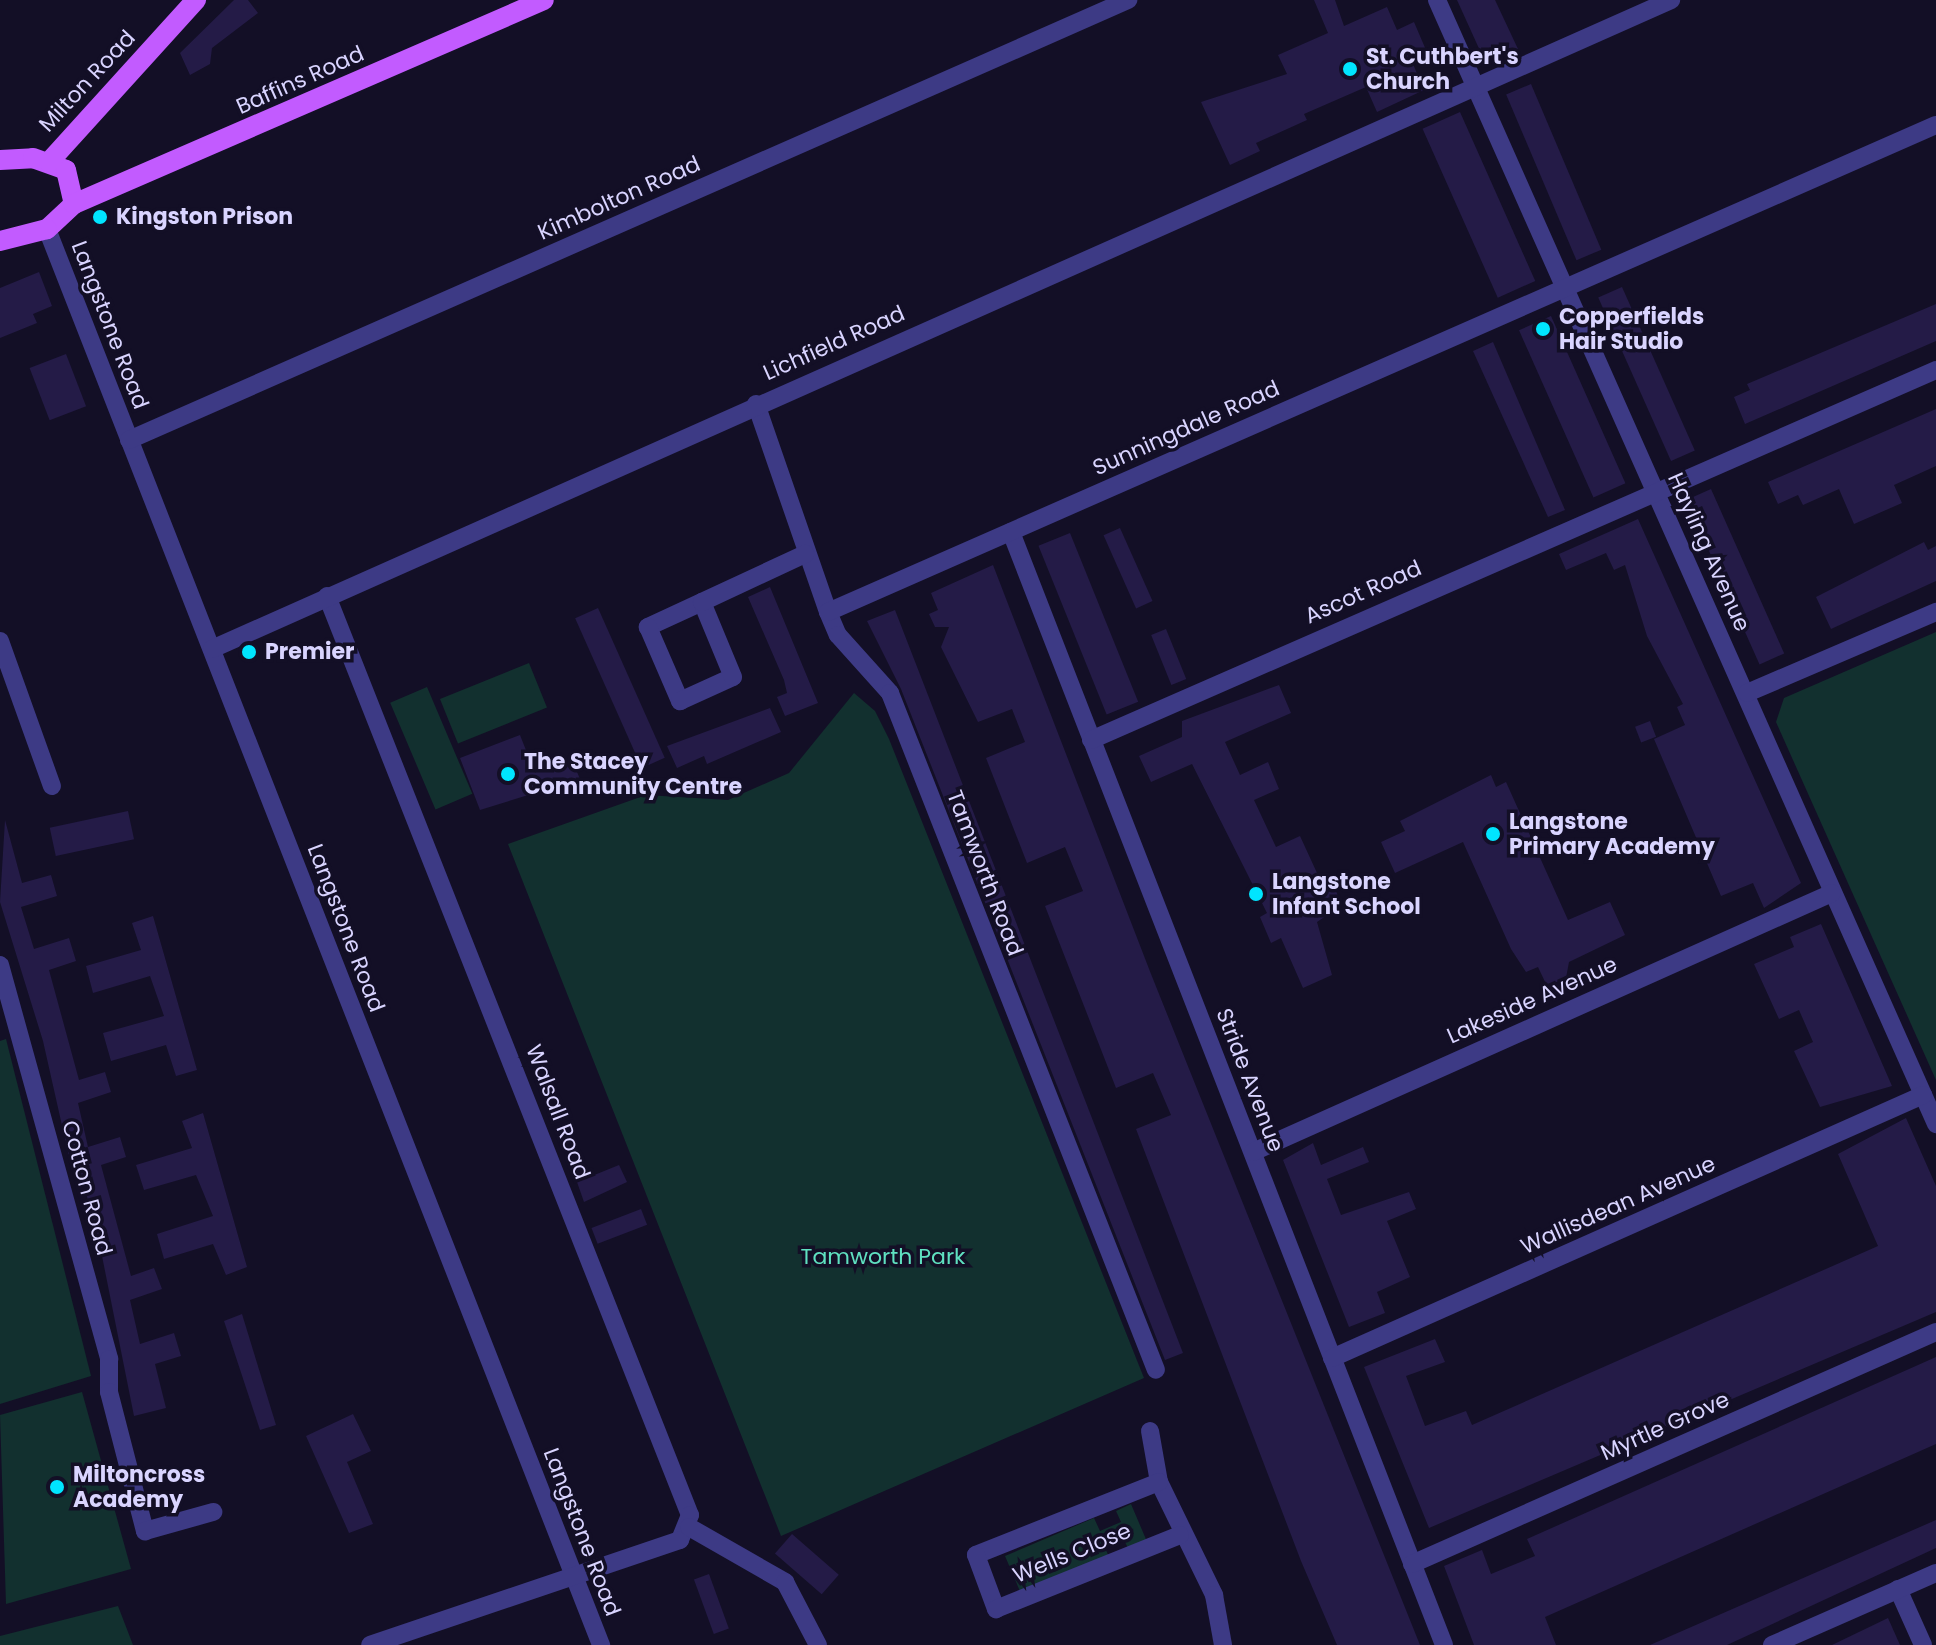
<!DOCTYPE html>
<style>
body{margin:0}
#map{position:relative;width:1936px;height:1645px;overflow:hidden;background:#130f26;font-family:Poppins,sans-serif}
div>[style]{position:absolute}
.green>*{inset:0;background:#12302f;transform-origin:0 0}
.building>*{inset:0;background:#241b47;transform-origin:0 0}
.street>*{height:18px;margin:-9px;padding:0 9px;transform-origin:9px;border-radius:9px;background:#3d3a85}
.primary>*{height:20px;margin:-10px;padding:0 10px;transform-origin:10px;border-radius:10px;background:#c25bff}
.dots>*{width:22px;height:22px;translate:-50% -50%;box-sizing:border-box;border:4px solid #130f26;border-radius:50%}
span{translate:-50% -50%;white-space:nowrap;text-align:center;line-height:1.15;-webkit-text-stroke:7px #130f26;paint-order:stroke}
.poi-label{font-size:22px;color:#d9d4ff;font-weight:700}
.left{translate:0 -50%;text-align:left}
.street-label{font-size:22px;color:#d9d4ff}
.park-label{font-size:22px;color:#5fe0c0}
</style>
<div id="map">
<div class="green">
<div style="clip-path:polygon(1936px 632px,1936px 1080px,1776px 722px,1784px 698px)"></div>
<div style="left:529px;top:663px;width:48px;height:96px;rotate:68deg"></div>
<div style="left:427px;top:687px;width:116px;height:40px;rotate:67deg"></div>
<div style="clip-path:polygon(854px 693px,875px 711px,889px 739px,1144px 1378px,781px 1536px,508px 844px,646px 795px,728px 800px,789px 773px)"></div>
<div style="clip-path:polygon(6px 1039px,91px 1376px,0 1404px,0 1041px)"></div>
<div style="clip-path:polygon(82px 1392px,131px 1569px,6px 1604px,0 1415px)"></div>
<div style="clip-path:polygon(1131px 1504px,1148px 1544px,1130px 1552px,1124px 1540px,1105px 1548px,1110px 1559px,1022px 1596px,1005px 1556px,1094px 1518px,1100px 1531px,1121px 1522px,1116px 1511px)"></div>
<div style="clip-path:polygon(118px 1606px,133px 1645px,0 1645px,0 1636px)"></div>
</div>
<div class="building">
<div style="clip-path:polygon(234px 0,248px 0,258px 13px,212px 48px,210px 64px,190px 75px,180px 53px)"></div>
<div style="clip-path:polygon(1314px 0,1335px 0,1344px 26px,1387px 7px,1397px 30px,1414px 22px,1429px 57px,1413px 64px,1424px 90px,1377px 112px,1366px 87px,1304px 114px,1307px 120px,1256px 143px,1260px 151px,1230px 165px,1201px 102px,1287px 74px,1278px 55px,1328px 33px)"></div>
<div style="clip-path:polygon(1457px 0,1495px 0,1518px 49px,1486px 64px)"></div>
<div style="left:1531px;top:84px;width:180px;height:27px;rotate:67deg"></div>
<div style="left:1460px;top:112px;width:185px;height:41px;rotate:66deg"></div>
<div style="clip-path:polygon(39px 272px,52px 306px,33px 314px,37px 323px,0 338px,0 288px)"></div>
<div style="left:1622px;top:287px;width:179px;height:26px;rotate:66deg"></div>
<div style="clip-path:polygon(1936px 304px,1936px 341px,1745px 424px,1734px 397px,1750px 390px,1747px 384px)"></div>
<div style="left:1551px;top:316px;width:183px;height:35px;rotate:66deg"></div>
<div style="clip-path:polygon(1493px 342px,1565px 510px,1548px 517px,1473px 351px)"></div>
<div style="left:66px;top:354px;width:56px;height:39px;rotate:69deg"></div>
<div style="clip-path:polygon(1936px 409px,1936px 466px,1894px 485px,1902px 503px,1854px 524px,1839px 489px,1803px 505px,1798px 495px,1778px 504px,1768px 482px)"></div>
<div style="left:1711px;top:489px;width:180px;height:27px;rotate:66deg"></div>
<div style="clip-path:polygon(1638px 519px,1801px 883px,1764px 908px,1753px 883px,1721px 896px,1654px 739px,1685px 725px,1677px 707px,1683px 704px,1647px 636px,1625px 565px,1614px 570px,1606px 553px,1566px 570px,1559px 554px)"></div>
<div style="left:1120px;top:528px;width:80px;height:18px;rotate:66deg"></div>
<div style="left:1070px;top:533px;width:182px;height:34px;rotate:68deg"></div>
<div style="clip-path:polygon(1924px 542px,1928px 550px,1936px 546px,1936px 581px,1831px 629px,1816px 597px)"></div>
<div style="clip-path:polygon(993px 565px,1151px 974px,1420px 1645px,1337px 1645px,1301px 1561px,1136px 1129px,1171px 1115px,1153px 1073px,1116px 1088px,1045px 906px,1083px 891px,1065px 847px,1027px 863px,986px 758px,1025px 742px,1012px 709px,978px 722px,941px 647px,949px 627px,935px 627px,929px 614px,938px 610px,931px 593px)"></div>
<div style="clip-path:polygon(770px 587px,818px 703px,785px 716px,777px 697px,787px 693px,784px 680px,748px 597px)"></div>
<div style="left:598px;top:608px;width:164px;height:25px;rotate:66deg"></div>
<div style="clip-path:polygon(895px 610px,1183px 1353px,1165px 1360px,901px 689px,867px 621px)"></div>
<div style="left:1166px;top:629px;width:54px;height:16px;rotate:68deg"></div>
<div style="clip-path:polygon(1279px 685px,1291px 713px,1225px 742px,1240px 775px,1268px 762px,1279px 789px,1254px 800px,1276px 847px,1300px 836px,1323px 886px,1332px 882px,1342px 905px,1317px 922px,1332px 975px,1303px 988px,1281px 938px,1271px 943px,1260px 917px,1267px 913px,1192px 764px,1151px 782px,1139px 756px,1182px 737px,1182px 721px)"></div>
<div style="clip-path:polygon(770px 708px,781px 732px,707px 764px,704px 756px,677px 768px,667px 746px)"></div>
<div style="left:1650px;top:721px;width:17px;height:16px;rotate:69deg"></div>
<div style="clip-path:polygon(520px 735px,533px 768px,572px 760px,580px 779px,480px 810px,460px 758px)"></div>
<div style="clip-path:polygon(1491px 775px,1496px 787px,1506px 782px,1568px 920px,1610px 902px,1625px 935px,1569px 962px,1566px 978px,1547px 986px,1538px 967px,1526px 972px,1511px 949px,1463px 842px,1395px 873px,1381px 842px,1405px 831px,1400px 821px)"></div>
<div style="left:128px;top:811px;width:29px;height:80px;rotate:78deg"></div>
<div style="clip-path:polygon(5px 820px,22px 883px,51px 875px,57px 896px,21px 907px,34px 949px,69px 938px,76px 961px,49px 970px,79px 1080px,105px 1072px,111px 1092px,78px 1103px,88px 1147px,120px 1137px,126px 1157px,101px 1165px,131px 1276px,154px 1268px,162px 1289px,130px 1300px,140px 1344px,174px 1333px,181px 1356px,155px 1364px,166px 1408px,134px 1416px,98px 1236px,79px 1168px,72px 1170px,43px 1041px,0 902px)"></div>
<div style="clip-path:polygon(153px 916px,197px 1070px,176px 1076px,166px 1045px,111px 1061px,103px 1033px,164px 1016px,150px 976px,93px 993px,86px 966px,141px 950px,132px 923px)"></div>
<div style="clip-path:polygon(1821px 924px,1892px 1086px,1820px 1107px,1794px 1051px,1813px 1042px,1799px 1010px,1779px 1019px,1754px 964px,1794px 947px,1790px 937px)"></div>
<div style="clip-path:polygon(203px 1113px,247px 1267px,226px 1275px,213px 1244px,164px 1259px,157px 1234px,213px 1216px,196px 1175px,144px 1190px,136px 1165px,192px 1148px,182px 1121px)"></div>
<div style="clip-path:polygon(1906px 1118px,1936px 1186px,1936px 1312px,1429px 1528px,1364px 1367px,1435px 1339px,1445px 1362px,1406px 1376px,1425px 1426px,1466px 1411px,1472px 1425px,1878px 1246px,1838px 1154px)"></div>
<div style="clip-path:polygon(1313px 1143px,1321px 1165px,1363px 1147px,1369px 1162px,1327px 1179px,1341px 1215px,1409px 1192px,1416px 1209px,1387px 1221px,1410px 1277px,1377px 1292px,1385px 1313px,1349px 1327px,1283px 1160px)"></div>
<div style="clip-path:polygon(619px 1165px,627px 1182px,584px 1202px,577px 1182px)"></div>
<div style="left:641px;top:1209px;width:17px;height:53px;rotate:69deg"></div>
<div style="clip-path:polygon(242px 1314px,276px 1425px,260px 1430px,224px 1321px)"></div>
<div style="clip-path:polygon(1936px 1357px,1936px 1444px,1545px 1617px,1556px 1645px,1474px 1645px,1444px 1566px,1482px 1550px,1491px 1574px,1535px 1556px,1527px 1539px)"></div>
<div style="clip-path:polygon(353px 1414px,371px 1451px,347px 1462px,373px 1524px,349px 1533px,306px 1436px)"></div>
<div style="clip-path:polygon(1936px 1520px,1936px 1548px,1727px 1645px,1650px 1645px)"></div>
<div style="left:792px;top:1534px;width:62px;height:26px;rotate:41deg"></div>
<div style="left:709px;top:1574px;width:58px;height:16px;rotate:70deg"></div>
<div style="clip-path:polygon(1888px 1618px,1900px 1645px,1832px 1645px)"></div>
</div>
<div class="street">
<div style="left:1437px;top:0;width:1230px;rotate:66.06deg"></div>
<div style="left:47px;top:229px;width:1521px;rotate:68.63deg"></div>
<div style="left:756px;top:404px;width:220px;rotate:70.9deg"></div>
<div style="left:828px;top:612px;width:25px;rotate:67deg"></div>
<div style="left:838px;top:635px;width:78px;rotate:48.1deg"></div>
<div style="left:890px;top:693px;width:727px;rotate:68.55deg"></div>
<div style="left:129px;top:440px;width:1092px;rotate:-23.77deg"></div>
<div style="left:1011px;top:532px;width:1194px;rotate:68.74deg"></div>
<div style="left:327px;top:596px;width:988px;rotate:68.45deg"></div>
<div style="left:690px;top:1515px;width:27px;rotate:112deg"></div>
<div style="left:680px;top:1540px;width:327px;rotate:161.3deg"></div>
<div style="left:702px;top:602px;width:60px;rotate:155.2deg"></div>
<div style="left:648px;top:627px;width:81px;rotate:66.6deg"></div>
<div style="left:680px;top:701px;width:58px;rotate:-24.4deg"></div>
<div style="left:733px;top:677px;width:81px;rotate:-112.5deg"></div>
<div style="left:702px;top:602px;width:114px;rotate:-25deg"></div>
<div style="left:828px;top:612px;width:1210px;rotate:-23.73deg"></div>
<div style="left:0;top:641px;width:154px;rotate:70.3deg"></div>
<div style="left:212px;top:649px;width:1597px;rotate:-23.98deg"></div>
<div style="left:1747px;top:693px;width:206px;rotate:-23.2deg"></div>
<div style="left:1091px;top:740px;width:922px;rotate:-23.65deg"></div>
<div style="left:0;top:965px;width:409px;rotate:74.5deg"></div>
<div style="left:109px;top:1359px;width:33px;rotate:90deg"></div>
<div style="left:109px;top:1392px;width:144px;rotate:75.5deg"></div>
<div style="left:145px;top:1531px;width:71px;rotate:-15.6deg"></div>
<div style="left:1253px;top:1152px;width:634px;rotate:-24.1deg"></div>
<div style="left:1332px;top:1358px;width:647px;rotate:-23.99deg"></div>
<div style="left:1150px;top:1431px;width:52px;rotate:80deg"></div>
<div style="left:1159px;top:1482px;width:126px;rotate:64deg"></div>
<div style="left:1214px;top:1595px;width:51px;rotate:79.8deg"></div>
<div style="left:1159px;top:1482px;width:197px;rotate:158.3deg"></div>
<div style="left:976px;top:1555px;width:58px;rotate:69.7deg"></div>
<div style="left:996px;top:1609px;width:198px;rotate:-21.9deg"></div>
<div style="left:689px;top:1527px;width:111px;rotate:29.8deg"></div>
<div style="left:785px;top:1582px;width:71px;rotate:62.4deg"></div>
<div style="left:1412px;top:1564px;width:573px;rotate:-23.88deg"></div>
<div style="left:1898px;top:1589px;width:61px;rotate:65.9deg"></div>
<div style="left:1772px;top:1645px;width:179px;rotate:-23.7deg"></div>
</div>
<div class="primary">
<div style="left:0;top:160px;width:33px;rotate:-3deg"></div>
<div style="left:33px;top:158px;width:35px;rotate:20deg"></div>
<div style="left:66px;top:170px;width:35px;rotate:77deg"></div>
<div style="left:74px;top:204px;width:37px;rotate:137deg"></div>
<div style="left:47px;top:229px;width:49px;rotate:165.7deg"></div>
<div style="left:49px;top:162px;width:219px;rotate:-47.8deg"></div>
<div style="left:74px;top:204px;width:512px;rotate:-23.46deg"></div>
</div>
<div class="dots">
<div style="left:1350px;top:69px;background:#00e5ff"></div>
<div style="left:100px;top:217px;background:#00e5ff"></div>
<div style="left:1543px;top:329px;background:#00e5ff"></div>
<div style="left:249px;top:652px;background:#00e5ff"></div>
<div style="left:508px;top:774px;background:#00e5ff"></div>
<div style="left:1493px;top:834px;background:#00e5ff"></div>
<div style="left:1256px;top:894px;background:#00e5ff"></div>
<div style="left:57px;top:1487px;background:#00e5ff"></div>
</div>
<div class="poi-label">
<span class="left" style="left:1366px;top:69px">St. Cuthbert's<br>Church</span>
<span class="left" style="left:116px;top:217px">Kingston Prison</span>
<span class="left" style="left:1559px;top:329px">Copperfields<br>Hair Studio</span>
<span class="left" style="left:265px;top:652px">Premier</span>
<span class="left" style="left:524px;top:774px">The Stacey<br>Community Centre</span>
<span class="left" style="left:1509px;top:834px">Langstone<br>Primary Academy</span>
<span class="left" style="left:1272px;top:894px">Langstone<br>Infant School</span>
<span class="left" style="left:73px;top:1487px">Miltoncross<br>Academy</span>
</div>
<div class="street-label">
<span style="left:300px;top:80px;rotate:-24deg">Baffins Road</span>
<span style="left:87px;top:81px;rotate:-47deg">Milton Road</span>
<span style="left:619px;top:198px;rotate:-24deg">Kimbolton Road</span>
<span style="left:110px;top:325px;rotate:69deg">Langstone Road</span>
<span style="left:834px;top:343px;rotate:-24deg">Lichfield Road</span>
<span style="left:1186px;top:428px;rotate:-24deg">Sunningdale Road</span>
<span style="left:1709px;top:552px;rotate:66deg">Hayling Avenue</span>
<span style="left:1363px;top:592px;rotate:-24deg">Ascot Road</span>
<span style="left:985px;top:873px;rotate:69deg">Tamworth Road</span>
<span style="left:346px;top:928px;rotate:69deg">Langstone Road</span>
<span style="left:1532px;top:1000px;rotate:-24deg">Lakeside Avenue</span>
<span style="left:1250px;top:1080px;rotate:69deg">Stride Avenue</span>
<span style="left:558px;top:1112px;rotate:69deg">Walsall Road</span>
<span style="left:87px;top:1188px;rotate:75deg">Cotton Road</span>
<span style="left:1618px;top:1205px;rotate:-24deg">Wallisdean Avenue</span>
<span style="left:1665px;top:1426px;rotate:-24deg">Myrtle Grove</span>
<span style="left:582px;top:1532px;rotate:69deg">Langstone Road</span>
<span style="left:1072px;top:1553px;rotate:-22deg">Wells Close</span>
</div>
<div class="park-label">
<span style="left:883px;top:1257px">Tamworth Park</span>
</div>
</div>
